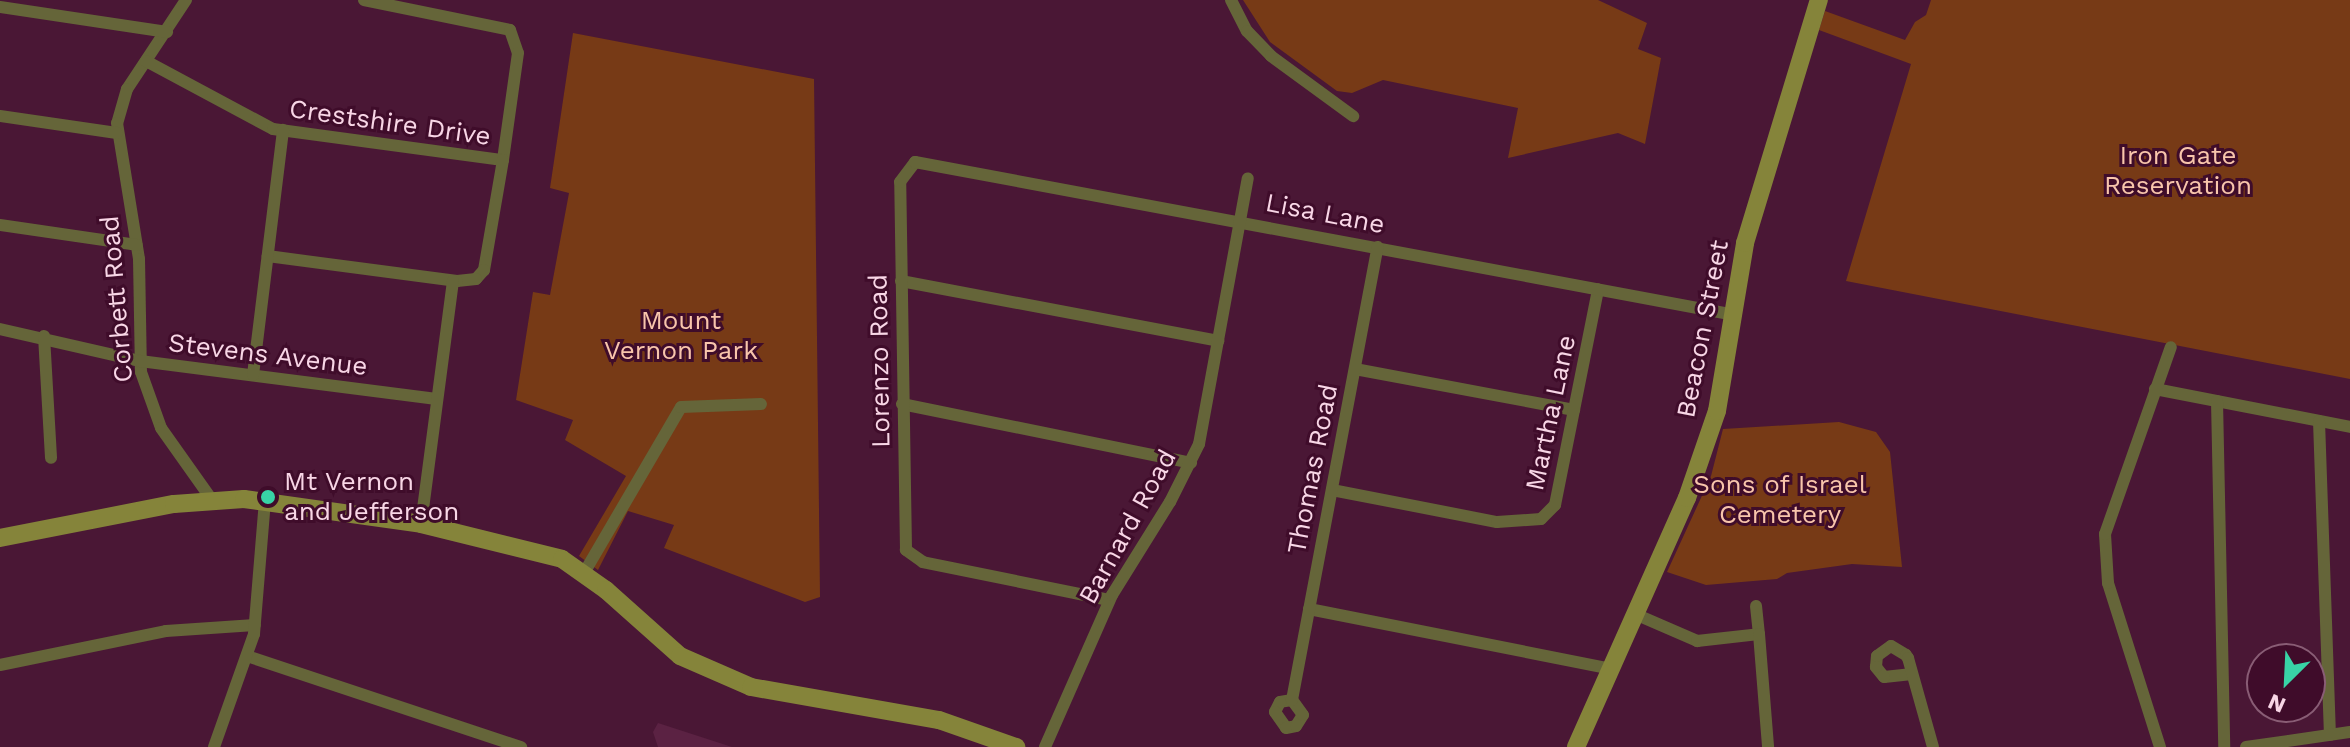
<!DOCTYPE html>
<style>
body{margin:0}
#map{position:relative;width:2350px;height:747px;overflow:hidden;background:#4a1735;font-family:"Work Sans",sans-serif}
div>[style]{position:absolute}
.built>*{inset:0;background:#5b2243}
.green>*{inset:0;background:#773a16}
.street>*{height:12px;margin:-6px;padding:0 6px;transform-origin:6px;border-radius:6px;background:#656539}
.secondary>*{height:18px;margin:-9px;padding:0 9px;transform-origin:9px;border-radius:9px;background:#85843a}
.dots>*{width:22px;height:22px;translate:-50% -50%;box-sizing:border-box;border:4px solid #3f0c2a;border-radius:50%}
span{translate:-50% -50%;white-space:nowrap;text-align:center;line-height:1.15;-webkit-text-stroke:6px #3f0c2a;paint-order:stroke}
.street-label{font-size:26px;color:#f8d6e6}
.park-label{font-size:26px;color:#f8c5ab}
.poi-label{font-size:26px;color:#f8d6e6}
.left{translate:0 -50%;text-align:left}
.north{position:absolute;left:2246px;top:643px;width:80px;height:80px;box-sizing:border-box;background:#3f0c2a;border:2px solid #895d75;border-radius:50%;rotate:204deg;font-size:22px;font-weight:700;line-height:32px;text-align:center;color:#f8d6e6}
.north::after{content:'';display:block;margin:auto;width:28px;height:36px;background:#38d4a6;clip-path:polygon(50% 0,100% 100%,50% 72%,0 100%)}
</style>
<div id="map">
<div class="built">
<div style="clip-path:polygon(658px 723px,732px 747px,658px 747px,653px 732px)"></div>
</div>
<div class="green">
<div style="clip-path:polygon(1243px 0,1598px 0,1647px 23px,1638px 49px,1661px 58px,1645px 144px,1618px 133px,1508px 158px,1518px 108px,1383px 80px,1352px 93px,1337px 91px,1270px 42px)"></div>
<div style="clip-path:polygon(1931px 0,2350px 0,2350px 379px,1846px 281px,1911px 64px,1819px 30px,1825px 11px,1905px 40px,1915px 22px,1926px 15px)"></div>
<div style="clip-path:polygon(573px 33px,814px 79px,820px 597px,805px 602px,664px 548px,674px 525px,628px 511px,598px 570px,579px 556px,626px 476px,565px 440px,573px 420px,516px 400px,533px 292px,550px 295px,569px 193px,550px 188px)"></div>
<div style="clip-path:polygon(1839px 422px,1876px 432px,1890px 452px,1902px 567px,1852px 564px,1787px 573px,1777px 579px,1706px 585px,1667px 572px,1711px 476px,1723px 429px)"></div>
</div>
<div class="street">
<div style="left:186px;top:0;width:107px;rotate:123.5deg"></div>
<div style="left:127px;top:89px;width:35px;rotate:106deg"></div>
<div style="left:117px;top:123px;width:138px;rotate:80.8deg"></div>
<div style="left:139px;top:259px;width:113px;rotate:89deg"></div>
<div style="left:141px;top:372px;width:59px;rotate:70.3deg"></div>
<div style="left:161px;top:428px;width:88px;rotate:54.7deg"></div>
<div style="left:364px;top:0;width:149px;rotate:11.6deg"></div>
<div style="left:510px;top:30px;width:24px;rotate:71deg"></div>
<div style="left:518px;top:53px;width:108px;rotate:98deg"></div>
<div style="left:1231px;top:0;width:35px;rotate:63deg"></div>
<div style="left:1247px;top:31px;width:35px;rotate:46deg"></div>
<div style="left:1271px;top:56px;width:102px;rotate:36.2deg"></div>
<div style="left:0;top:7px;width:169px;rotate:8.5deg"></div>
<div style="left:146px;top:61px;width:144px;rotate:28.2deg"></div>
<div style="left:273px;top:129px;width:232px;rotate:7.7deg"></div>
<div style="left:503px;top:160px;width:112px;rotate:99.8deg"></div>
<div style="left:484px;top:270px;width:12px;rotate:132deg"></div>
<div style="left:476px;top:279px;width:19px;rotate:174deg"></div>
<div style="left:457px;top:281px;width:191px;rotate:-172.5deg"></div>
<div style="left:0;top:116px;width:118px;rotate:8.3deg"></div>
<div style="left:0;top:225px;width:138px;rotate:8.3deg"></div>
<div style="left:901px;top:281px;width:323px;rotate:10.7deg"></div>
<div style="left:0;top:329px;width:144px;rotate:12.9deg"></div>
<div style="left:140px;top:361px;width:299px;rotate:7.3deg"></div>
<div style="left:44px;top:336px;width:122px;rotate:86.7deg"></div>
<div style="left:1355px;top:369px;width:223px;rotate:10.6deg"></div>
<div style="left:253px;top:375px;width:247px;rotate:-83deg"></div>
<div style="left:2155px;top:389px;width:199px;rotate:11deg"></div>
<div style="left:2217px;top:401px;width:346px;rotate:88.8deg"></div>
<div style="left:902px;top:404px;width:295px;rotate:11.5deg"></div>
<div style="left:2319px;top:421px;width:314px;rotate:88deg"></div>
<div style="left:1332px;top:490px;width:168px;rotate:11deg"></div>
<div style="left:1497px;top:522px;width:44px;rotate:-3.9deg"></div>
<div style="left:1541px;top:519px;width:20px;rotate:-45deg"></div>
<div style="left:1555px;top:505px;width:220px;rotate:-78.7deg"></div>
<div style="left:421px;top:524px;width:245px;rotate:-82.5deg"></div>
<div style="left:584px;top:573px;width:192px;rotate:-59.7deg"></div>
<div style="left:681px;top:407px;width:80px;rotate:-2.1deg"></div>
<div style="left:1109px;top:600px;width:190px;rotate:-168.5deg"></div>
<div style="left:923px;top:562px;width:21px;rotate:-145deg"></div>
<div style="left:906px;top:550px;width:368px;rotate:-90.9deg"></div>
<div style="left:900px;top:182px;width:25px;rotate:-53deg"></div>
<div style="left:915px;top:162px;width:834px;rotate:10.57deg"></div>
<div style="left:1756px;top:606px;width:28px;rotate:84deg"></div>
<div style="left:1309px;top:609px;width:308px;rotate:11.2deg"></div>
<div style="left:1635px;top:614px;width:68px;rotate:23.5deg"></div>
<div style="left:1697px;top:641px;width:62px;rotate:-6.4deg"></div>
<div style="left:1759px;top:634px;width:113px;rotate:85.4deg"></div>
<div style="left:247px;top:656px;width:289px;rotate:18.4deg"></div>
<div style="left:0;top:665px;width:169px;rotate:-11.6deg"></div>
<div style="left:166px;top:631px;width:89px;rotate:-3.9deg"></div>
<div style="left:1912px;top:674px;width:28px;rotate:174deg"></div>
<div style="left:1884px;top:677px;width:13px;rotate:-129deg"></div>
<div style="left:1876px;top:667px;width:11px;rotate:-85deg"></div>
<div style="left:1877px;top:656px;width:17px;rotate:-36deg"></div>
<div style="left:1891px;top:646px;width:17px;rotate:31deg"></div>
<div style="left:1906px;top:655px;width:4px;rotate:56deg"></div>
<div style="left:1908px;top:658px;width:92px;rotate:74.3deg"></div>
<div style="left:1292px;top:700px;width:12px;rotate:171deg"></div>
<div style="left:1280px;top:702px;width:11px;rotate:117deg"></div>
<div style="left:1275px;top:712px;width:19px;rotate:55deg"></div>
<div style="left:1286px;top:728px;width:10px;rotate:-11deg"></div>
<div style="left:1296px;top:726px;width:13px;rotate:-58deg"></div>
<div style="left:1303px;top:715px;width:19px;rotate:-126deg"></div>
<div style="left:1292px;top:700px;width:461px;rotate:-79.3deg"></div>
<div style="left:214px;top:747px;width:120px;rotate:-70.5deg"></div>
<div style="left:254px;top:634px;width:133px;rotate:-85.3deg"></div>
<div style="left:1045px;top:747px;width:166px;rotate:-66.2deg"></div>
<div style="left:1112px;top:595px;width:110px;rotate:-58.1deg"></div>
<div style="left:1170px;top:502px;width:65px;rotate:-63.4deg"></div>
<div style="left:1199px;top:444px;width:270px;rotate:-79.6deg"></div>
<div style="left:2160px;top:747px;width:172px;rotate:-107.6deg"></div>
<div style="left:2108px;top:583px;width:49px;rotate:-93.5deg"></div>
<div style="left:2105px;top:534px;width:198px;rotate:-70.6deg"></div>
<div style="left:2246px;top:747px;width:105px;rotate:-8.2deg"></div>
</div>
<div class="secondary">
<div style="left:0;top:538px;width:177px;rotate:-11.1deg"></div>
<div style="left:174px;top:504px;width:70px;rotate:-4.1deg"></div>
<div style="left:244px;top:499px;width:179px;rotate:8deg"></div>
<div style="left:421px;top:524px;width:145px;rotate:13.9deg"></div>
<div style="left:562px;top:559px;width:54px;rotate:35.2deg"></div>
<div style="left:606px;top:590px;width:99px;rotate:41.7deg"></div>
<div style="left:680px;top:656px;width:77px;rotate:23.6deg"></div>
<div style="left:751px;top:687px;width:191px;rotate:10deg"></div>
<div style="left:939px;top:720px;width:82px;rotate:19.3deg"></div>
<div style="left:1576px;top:747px;width:273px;rotate:-66deg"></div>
<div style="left:1687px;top:498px;width:92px;rotate:-71deg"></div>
<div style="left:1717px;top:411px;width:170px;rotate:-80.5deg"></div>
<div style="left:1745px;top:243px;width:254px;rotate:-73.1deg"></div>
</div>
<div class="dots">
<div style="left:268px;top:497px;background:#38d4a6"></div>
</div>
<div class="street-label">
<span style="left:390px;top:123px;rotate:8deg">Crestshire Drive</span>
<span style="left:1325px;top:214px;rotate:11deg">Lisa Lane</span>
<span style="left:117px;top:299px;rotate:-95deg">Corbett Road</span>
<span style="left:1703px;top:329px;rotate:-79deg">Beacon Street</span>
<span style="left:268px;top:355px;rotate:7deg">Stevens Avenue</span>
<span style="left:880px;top:361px;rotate:-91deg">Lorenzo Road</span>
<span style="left:1551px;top:413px;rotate:-78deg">Martha Lane</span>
<span style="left:1313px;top:469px;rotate:-79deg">Thomas Road</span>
<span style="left:1128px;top:527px;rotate:-61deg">Barnard Road</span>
</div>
<div class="park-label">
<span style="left:2178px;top:171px">Iron Gate<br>Reservation</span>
<span style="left:681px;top:336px">Mount<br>Vernon Park</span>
<span style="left:1780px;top:500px">Sons of Israel<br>Cemetery</span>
</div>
<div class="poi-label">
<span class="left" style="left:284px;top:497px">Mt Vernon<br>and Jefferson</span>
</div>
<div class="north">N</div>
</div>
